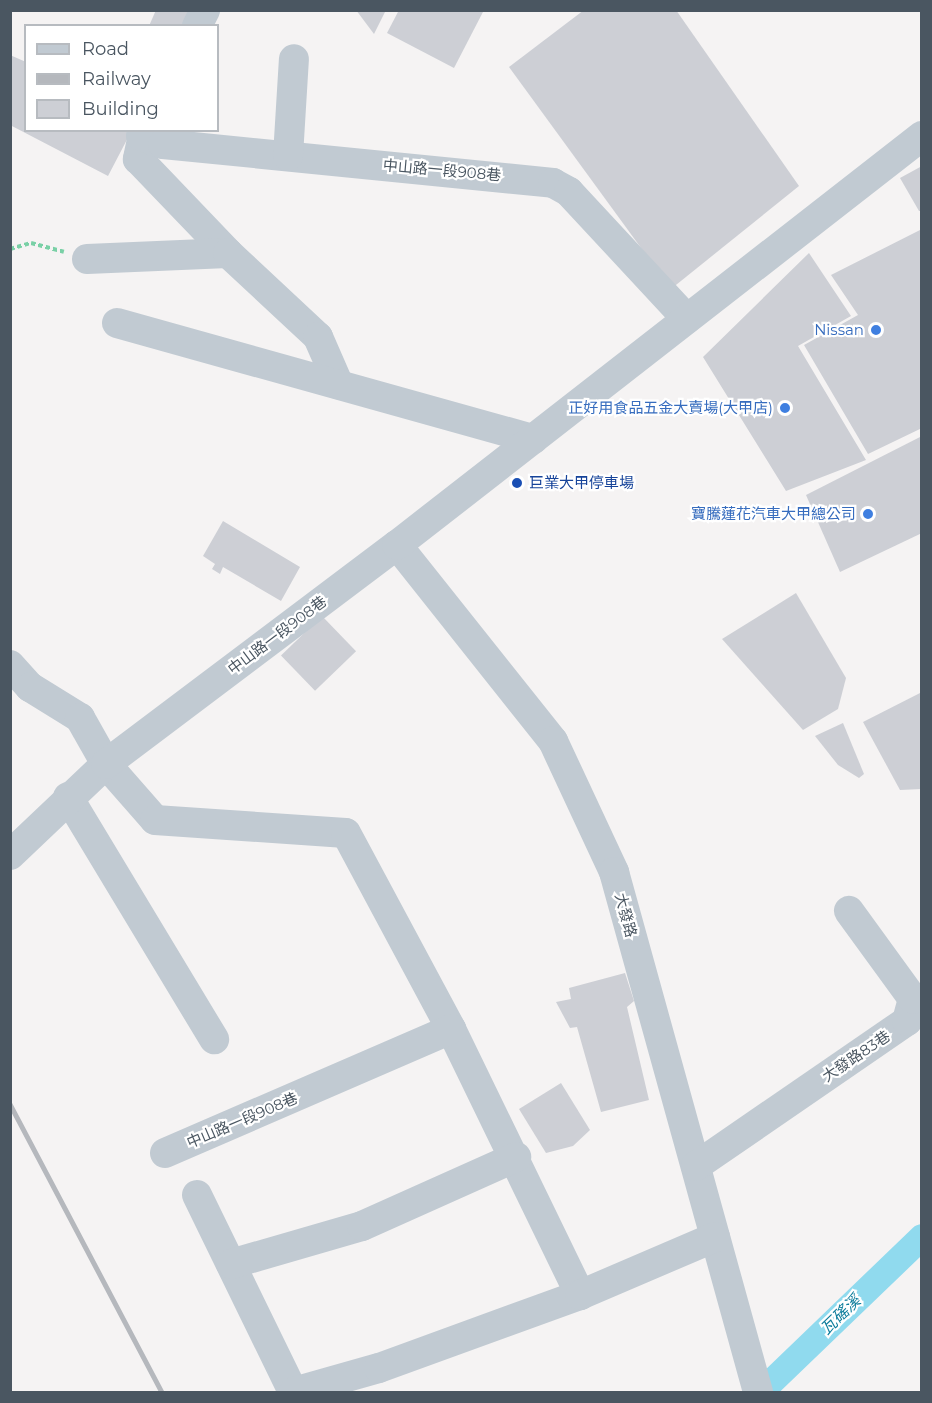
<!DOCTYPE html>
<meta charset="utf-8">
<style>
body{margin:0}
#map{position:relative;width:932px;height:1403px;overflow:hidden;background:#f5f3f3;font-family:Montserrat,"Noto Sans TC",sans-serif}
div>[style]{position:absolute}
.canal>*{height:26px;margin:-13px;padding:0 13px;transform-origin:13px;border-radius:13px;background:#90daee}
.building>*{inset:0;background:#cdcfd5;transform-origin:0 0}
.path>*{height:4px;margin-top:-2px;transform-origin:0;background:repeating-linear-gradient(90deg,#7ad0a6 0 4.5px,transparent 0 7.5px)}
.minor>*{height:30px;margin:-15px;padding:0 15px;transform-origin:15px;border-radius:15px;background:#c1cad2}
.rail>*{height:4.5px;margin:-2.25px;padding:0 2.25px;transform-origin:2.25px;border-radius:2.25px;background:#b5b8bd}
.dots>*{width:16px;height:16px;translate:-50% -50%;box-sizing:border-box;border:3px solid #fff;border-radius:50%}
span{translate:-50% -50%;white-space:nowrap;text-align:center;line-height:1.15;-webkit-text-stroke:4.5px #fff;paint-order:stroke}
.street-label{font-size:15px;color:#4a5661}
.shop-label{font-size:15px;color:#366cbe}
.right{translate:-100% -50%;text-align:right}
.transit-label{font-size:15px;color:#164399}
.left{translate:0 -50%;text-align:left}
.water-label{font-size:16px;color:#0c7c9b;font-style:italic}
.frame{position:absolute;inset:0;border:12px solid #4a5661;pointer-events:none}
.legend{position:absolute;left:24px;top:24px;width:195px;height:108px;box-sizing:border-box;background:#fff;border:2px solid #b7bbc0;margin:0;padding:8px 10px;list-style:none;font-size:18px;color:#4a5661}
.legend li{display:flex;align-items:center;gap:12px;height:30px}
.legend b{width:30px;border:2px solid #b7bbc0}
</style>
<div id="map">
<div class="canal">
<div style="left:761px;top:1392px;width:223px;rotate:-43.9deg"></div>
</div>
<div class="building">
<div style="clip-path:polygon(156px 10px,194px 10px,186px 26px,149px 26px)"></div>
<div style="clip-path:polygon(356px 10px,386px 10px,374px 34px)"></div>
<div style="clip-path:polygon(399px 10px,484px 10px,454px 68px,387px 33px)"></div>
<div style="clip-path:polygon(584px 10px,676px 10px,799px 186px,671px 289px,509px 67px)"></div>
<div style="clip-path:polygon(10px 55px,26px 62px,26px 130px,132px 130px,108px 176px,10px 125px)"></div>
<div style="clip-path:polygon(922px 166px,922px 211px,919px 211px,900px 178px)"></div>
<div style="clip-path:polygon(922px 229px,922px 428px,868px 454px,804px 345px,858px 315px,831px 275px)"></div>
<div style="clip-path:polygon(809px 253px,851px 316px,798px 346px,866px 460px,786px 491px,703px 357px)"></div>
<div style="clip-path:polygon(922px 436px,922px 533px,840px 572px,806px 495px)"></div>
<div style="clip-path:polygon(223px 521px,300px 567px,281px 601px,223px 567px,220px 574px,212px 569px,215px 564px,203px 556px)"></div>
<div style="clip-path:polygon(796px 593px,846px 678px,838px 709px,803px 730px,722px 639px)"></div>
<div style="left:322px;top:616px;width:49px;height:57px;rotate:46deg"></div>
<div style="clip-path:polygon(922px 692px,922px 789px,900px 790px,863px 722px)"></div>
<div style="clip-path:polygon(843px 723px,864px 774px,859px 778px,838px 765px,815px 736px)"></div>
<div style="clip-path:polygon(625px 973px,634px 1001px,627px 1007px,649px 1100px,601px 1112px,577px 1027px,570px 1028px,556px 1002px,571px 999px,569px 988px)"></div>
<div style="clip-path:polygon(561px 1083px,590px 1130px,573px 1146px,546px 1153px,519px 1109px)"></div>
</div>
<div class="path">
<div style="left:10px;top:249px;width:22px;rotate:-16deg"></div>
<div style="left:31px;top:243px;width:34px;rotate:15deg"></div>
</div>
<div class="minor">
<div style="left:197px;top:26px;width:18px;rotate:-63deg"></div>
<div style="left:144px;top:130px;width:30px;rotate:102deg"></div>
<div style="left:138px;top:159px;width:130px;rotate:46.2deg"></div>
<div style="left:141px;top:136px;width:23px;rotate:20deg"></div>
<div style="left:163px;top:144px;width:392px;rotate:5.7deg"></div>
<div style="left:553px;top:183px;width:18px;rotate:29deg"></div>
<div style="left:569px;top:192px;width:173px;rotate:47.1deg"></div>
<div style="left:288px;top:156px;width:97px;rotate:-86.5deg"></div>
<div style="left:87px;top:259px;width:141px;rotate:-2.4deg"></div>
<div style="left:228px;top:253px;width:123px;rotate:43deg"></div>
<div style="left:318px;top:337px;width:52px;rotate:66.4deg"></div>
<div style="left:117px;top:323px;width:432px;rotate:15.6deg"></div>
<div style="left:397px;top:545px;width:251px;rotate:51.5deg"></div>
<div style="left:553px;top:741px;width:145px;rotate:65deg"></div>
<div style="left:614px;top:872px;width:540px;rotate:74.52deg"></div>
<div style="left:10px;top:665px;width:30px;rotate:48deg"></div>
<div style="left:30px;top:687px;width:59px;rotate:31.8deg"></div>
<div style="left:80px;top:718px;width:53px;rotate:60.5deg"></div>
<div style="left:106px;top:764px;width:74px;rotate:48.8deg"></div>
<div style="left:155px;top:820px;width:191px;rotate:3.9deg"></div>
<div style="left:346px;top:833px;width:222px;rotate:61.8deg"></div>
<div style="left:451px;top:1029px;width:296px;rotate:64.1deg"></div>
<div style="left:68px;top:797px;width:283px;rotate:58.9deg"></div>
<div style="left:10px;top:855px;width:132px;rotate:-43.5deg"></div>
<div style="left:106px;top:764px;width:364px;rotate:-37deg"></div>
<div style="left:397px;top:545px;width:666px;rotate:-37.92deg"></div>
<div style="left:165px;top:1153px;width:312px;rotate:-23.4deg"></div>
<div style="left:696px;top:1166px;width:256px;rotate:-34.5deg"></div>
<div style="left:907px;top:1021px;width:23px;rotate:-75deg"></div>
<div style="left:913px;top:999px;width:109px;rotate:-126deg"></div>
<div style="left:197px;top:1195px;width:219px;rotate:64deg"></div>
<div style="left:231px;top:1264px;width:136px;rotate:-16.2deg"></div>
<div style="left:362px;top:1226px;width:169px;rotate:-24.1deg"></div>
<div style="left:294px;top:1392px;width:88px;rotate:-15.8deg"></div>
<div style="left:379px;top:1368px;width:214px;rotate:-20deg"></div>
<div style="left:580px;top:1295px;width:147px;rotate:-23.2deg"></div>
</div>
<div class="rail">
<div style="left:10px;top:1104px;width:326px;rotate:62.2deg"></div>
</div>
<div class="dots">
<div style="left:876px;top:330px;background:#3f7fe0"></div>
<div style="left:785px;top:408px;background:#3f7fe0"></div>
<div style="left:517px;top:483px;background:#1a4fb4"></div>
<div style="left:868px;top:514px;background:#3f7fe0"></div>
</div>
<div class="street-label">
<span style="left:442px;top:170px;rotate:5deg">中山路一段908巷</span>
<span style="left:277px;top:635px;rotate:-37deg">中山路一段908巷</span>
<span style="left:626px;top:915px;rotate:75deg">大發路</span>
<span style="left:856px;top:1056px;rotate:-34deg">大發路83巷</span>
<span style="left:242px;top:1120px;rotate:-23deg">中山路一段908巷</span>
</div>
<div class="shop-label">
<span class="right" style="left:864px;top:330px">Nissan</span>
<span class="right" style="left:773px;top:408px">正好用食品五金大賣場(大甲店)</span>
<span class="right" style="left:856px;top:514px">寶騰蓮花汽車大甲總公司</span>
</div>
<div class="transit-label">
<span class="left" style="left:529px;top:483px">巨業大甲停車場</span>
</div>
<div class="water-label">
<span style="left:841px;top:1315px;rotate:-44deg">瓦磘溪</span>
</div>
<div class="frame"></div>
<ul class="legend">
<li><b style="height:8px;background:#c1cad2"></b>Road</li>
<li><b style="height:8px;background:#b5b8bd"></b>Railway</li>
<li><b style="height:16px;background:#cdcfd5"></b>Building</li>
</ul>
</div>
